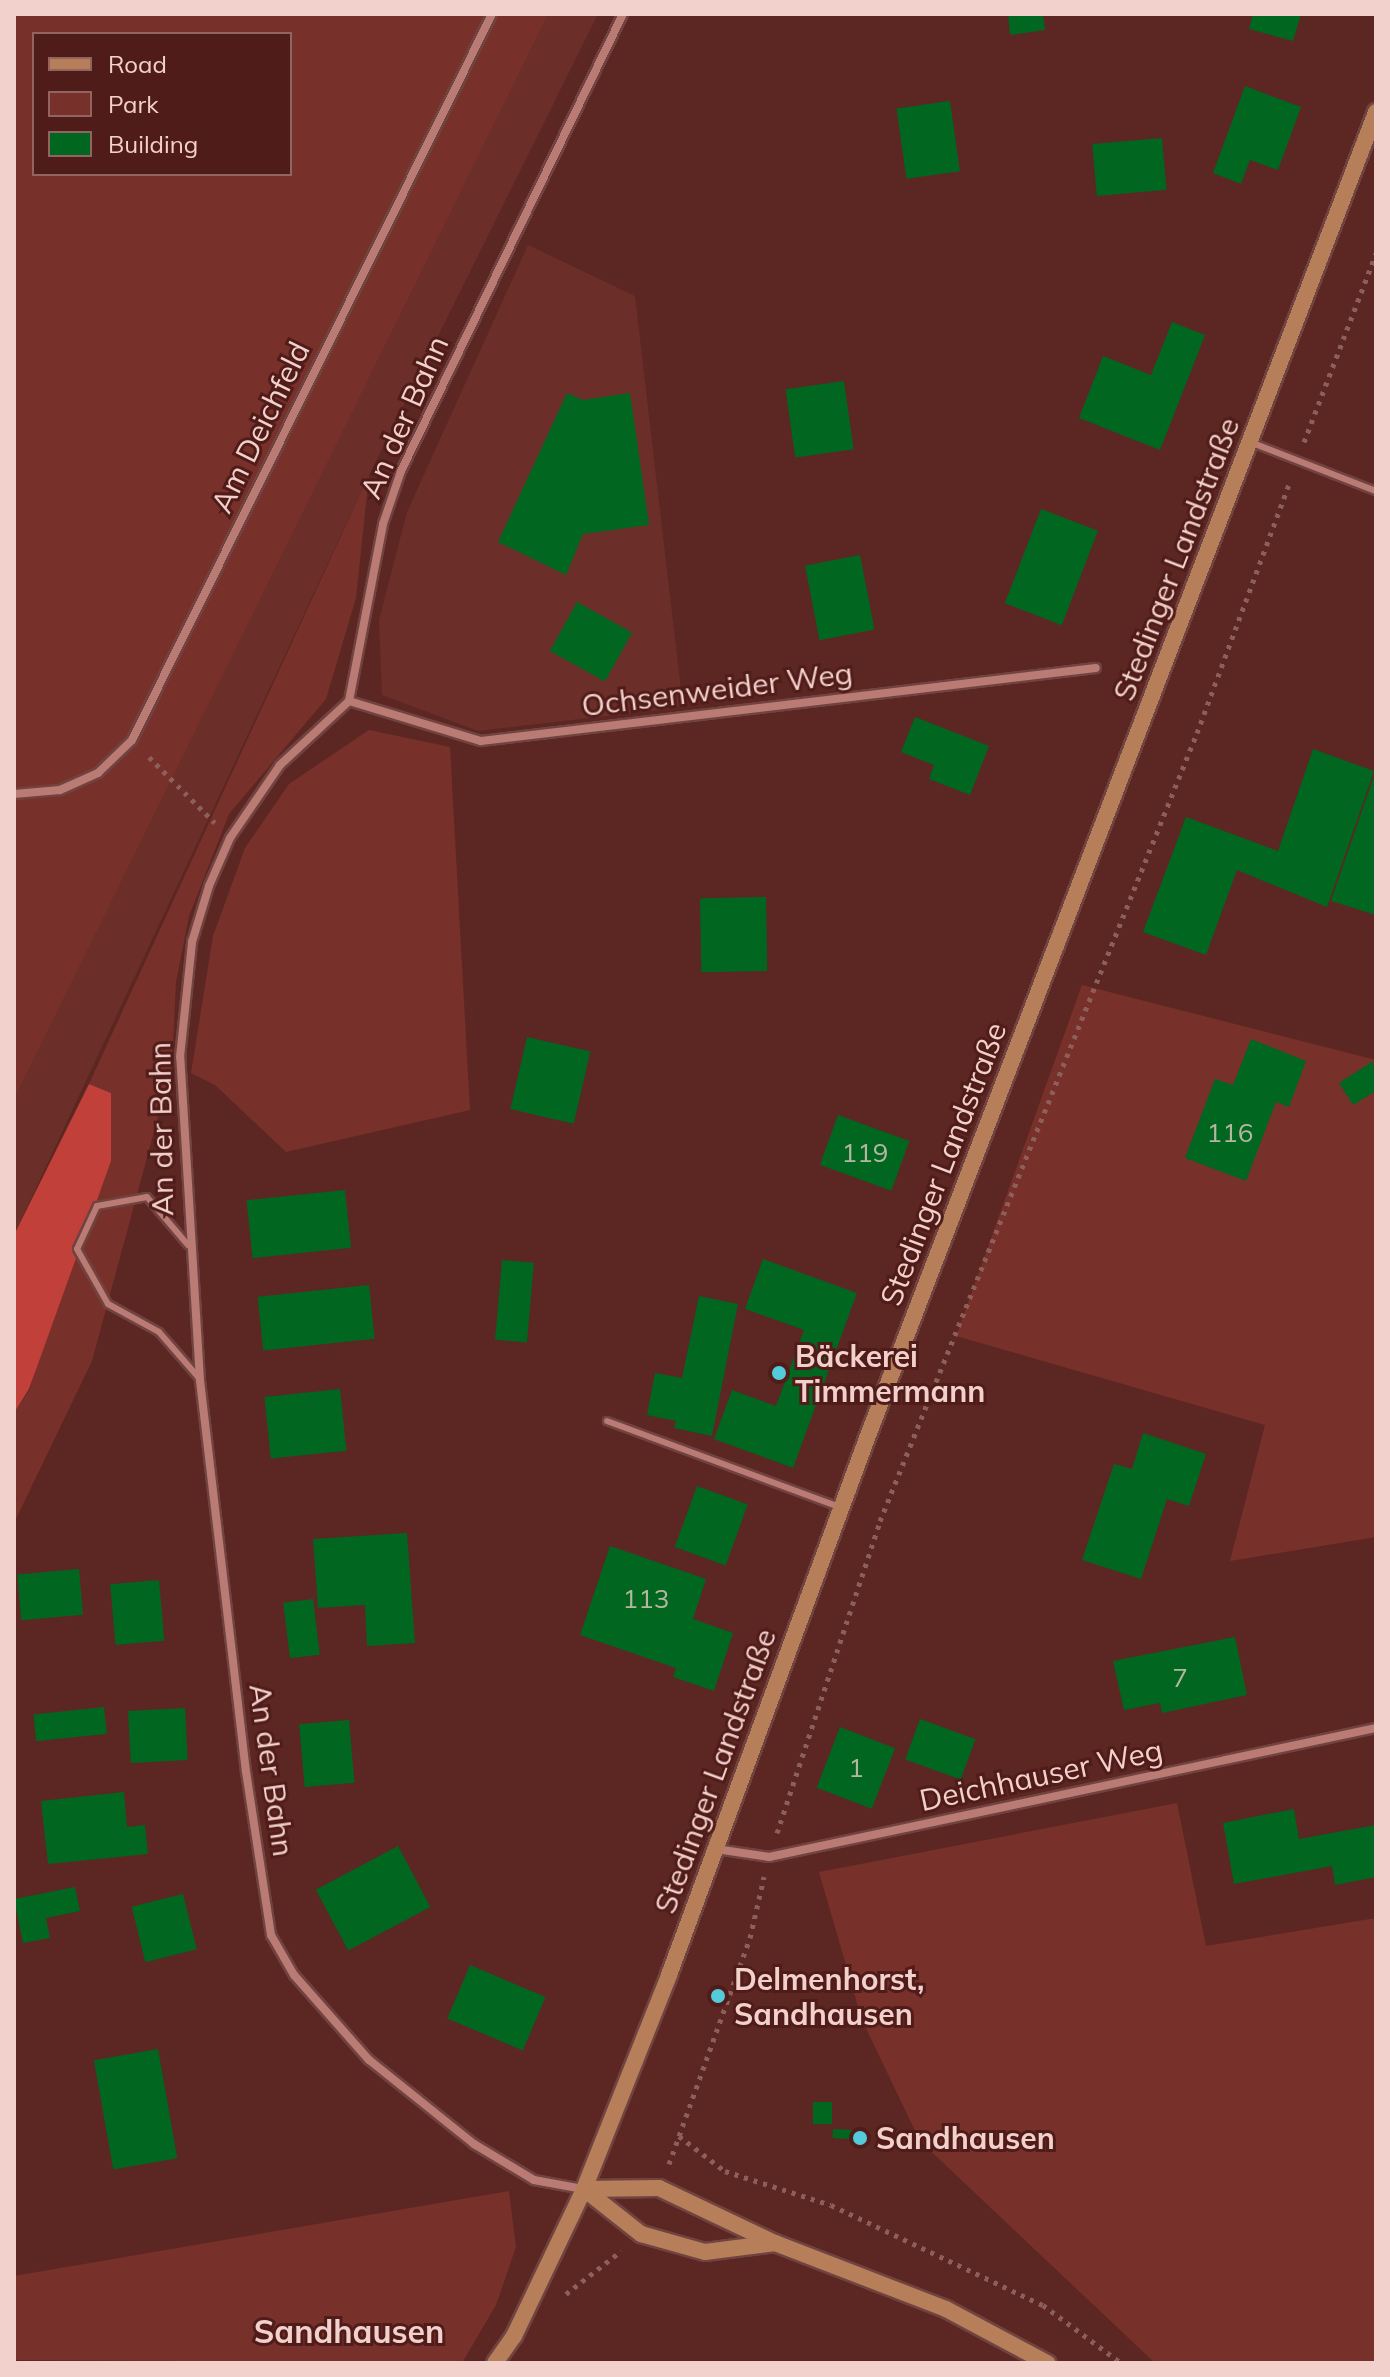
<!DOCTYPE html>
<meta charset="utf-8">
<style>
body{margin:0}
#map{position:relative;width:1390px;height:2377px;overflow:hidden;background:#5c2722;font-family:Mulish,sans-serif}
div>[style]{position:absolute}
.built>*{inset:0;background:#6b2e29}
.green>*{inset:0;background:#78302a}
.forest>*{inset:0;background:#c1403a}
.building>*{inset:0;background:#006620;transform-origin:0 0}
.path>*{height:5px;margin-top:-2.5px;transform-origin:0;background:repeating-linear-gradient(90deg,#8d5f5a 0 4px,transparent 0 10px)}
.roads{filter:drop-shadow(2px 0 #714340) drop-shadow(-2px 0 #714340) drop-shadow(0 2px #714340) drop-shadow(0 -2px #714340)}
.service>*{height:6px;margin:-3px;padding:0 3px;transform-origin:3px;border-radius:3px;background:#b97b74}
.minor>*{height:8px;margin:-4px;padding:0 4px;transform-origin:4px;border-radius:4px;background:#b97b74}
.secondary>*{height:16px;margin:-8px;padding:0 8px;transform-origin:8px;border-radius:8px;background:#b67f5a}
.dots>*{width:22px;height:22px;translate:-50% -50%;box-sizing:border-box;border:4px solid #501c19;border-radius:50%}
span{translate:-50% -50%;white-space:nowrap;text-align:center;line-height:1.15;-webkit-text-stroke:6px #501c19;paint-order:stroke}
.number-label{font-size:26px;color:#b6b6a0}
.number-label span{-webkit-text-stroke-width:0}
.street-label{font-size:30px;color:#f2d0cb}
.poi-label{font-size:30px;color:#f2d0cb;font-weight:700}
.left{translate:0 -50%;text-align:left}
.neighbourhood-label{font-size:32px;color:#f2d0cb;font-weight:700}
.frame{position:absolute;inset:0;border:16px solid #f2d0cb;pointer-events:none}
.legend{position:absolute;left:32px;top:32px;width:260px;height:144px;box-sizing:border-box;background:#501c19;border:2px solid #916460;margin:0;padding:10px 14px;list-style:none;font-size:24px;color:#f2d0cb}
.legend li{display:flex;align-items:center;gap:16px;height:40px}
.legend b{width:40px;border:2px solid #916460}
</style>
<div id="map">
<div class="built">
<div style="clip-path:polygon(547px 14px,598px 14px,369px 475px,14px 1235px,14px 1098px)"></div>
<div style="clip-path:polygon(528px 245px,635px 296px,683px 707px,478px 731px,382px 695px,379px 620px,407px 512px)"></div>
</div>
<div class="green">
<div style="clip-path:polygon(evenodd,14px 14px,548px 14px,14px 1099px,14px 14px,34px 34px,290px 34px,290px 174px,34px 174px,34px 34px)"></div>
<div style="clip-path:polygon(369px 475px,356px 598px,326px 699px,229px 814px,189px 916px,176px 982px,172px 1065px,92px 1361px,14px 1523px,14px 1413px,30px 1389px,111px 1093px,89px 1084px)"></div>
<div style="clip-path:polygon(369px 730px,450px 747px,470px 1110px,286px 1152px,215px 1085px,191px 1073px,213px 936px,245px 848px,289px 784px)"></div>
<div style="clip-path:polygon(1082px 985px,1376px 1060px,1376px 1537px,1230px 1561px,1265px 1425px,956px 1336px)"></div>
<div style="clip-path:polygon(1177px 1803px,1206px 1946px,1376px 1918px,1376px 2363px,1155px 2363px,920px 2141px,862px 2020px,819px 1872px)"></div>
<div style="clip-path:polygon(509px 2191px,516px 2247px,496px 2305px,462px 2363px,14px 2360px,14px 2276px)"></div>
</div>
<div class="forest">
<div style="clip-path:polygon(89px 1084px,111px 1093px,111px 1161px,29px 1389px,14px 1413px,14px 1235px)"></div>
</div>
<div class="building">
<div style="clip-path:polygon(1008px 14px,1043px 14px,1045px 30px,1010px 35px)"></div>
<div style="clip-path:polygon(1253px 14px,1301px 14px,1293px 41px,1249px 29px)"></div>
<div style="clip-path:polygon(1245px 86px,1301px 107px,1278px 170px,1250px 160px,1241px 184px,1213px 173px)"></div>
<div style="left:950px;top:101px;width:71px;height:54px;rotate:82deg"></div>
<div style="left:1162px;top:138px;width:52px;height:70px;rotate:85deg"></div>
<div style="clip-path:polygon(1172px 322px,1205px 335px,1160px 450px,1079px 418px,1103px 356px,1151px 375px)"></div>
<div style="left:844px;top:381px;width:69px;height:59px;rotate:82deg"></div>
<div style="clip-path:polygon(567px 393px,583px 400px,630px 393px,649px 525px,583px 534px,566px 575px,498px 542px)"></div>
<div style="left:1041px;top:509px;width:61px;height:101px;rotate:21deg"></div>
<div style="left:860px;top:555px;width:76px;height:56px;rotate:79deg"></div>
<div style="left:577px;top:602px;width:63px;height:56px;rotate:29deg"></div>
<div style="clip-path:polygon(915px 717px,989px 746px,970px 795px,929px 779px,934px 765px,901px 752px)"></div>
<div style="clip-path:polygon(1313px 749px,1374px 771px,1327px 907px,1237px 870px,1206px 955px,1143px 932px,1186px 817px,1278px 851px)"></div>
<div style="clip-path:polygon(1376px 770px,1376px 915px,1331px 901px)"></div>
<div style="left:766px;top:897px;width:74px;height:66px;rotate:89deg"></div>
<div style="left:527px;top:1037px;width:65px;height:74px;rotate:13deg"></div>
<div style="clip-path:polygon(1251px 1039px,1306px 1061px,1289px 1107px,1276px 1102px,1246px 1181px,1185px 1158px,1215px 1079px,1233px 1085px)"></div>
<div style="clip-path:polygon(1373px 1061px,1376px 1091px,1353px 1105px,1339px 1083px)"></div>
<div style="left:838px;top:1115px;width:76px;height:53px;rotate:20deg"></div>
<div style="left:345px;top:1190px;width:58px;height:99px;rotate:84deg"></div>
<div style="clip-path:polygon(763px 1259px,857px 1293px,793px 1468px,714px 1439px,732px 1390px,776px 1406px,804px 1330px,745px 1309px)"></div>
<div style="left:502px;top:1260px;width:32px;height:80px;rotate:5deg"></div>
<div style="left:369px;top:1285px;width:54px;height:112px;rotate:84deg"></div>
<div style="clip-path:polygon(699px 1296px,738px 1304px,712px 1436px,674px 1428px,676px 1421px,647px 1415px,655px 1373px,682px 1378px)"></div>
<div style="left:340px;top:1389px;width:62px;height:76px;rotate:84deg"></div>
<div style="clip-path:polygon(1143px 1433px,1206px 1454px,1189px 1506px,1167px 1499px,1141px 1579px,1082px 1560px,1114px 1464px,1132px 1469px)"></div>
<div style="left:697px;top:1486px;width:54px;height:65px;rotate:20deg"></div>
<div style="clip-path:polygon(407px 1533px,415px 1643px,367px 1646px,365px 1605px,318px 1608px,313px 1539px)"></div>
<div style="clip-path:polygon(610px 1546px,706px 1579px,693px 1619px,733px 1633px,714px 1691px,673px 1677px,676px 1668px,580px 1635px)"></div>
<div style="left:79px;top:1569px;width:46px;height:62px;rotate:85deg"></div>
<div style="left:159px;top:1580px;width:61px;height:49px;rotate:85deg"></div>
<div style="left:313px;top:1599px;width:56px;height:30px;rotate:83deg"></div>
<div style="clip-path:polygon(1235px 1637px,1247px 1695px,1162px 1713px,1160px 1703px,1124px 1710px,1113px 1661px)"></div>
<div style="left:104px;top:1707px;width:27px;height:71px;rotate:84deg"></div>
<div style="left:185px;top:1708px;width:52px;height:57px;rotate:87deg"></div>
<div style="left:920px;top:1719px;width:59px;height:43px;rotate:20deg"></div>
<div style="left:349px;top:1720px;width:63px;height:50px;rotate:85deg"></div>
<div style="left:840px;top:1727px;width:59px;height:65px;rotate:21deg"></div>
<div style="clip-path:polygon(124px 1792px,127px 1827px,145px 1825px,148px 1854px,48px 1864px,41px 1801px)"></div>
<div style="clip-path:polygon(1294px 1809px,1299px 1839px,1376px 1825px,1376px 1877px,1335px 1885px,1332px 1866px,1234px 1884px,1223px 1823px)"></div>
<div style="left:398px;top:1846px;width:69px;height:93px;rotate:62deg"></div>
<div style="clip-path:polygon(75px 1887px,80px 1911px,46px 1918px,50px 1938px,23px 1943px,14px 1899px)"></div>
<div style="left:183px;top:1894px;width:57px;height:53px;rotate:76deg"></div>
<div style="left:470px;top:1965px;width:82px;height:58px;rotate:23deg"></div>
<div style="left:158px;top:2049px;width:111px;height:65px;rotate:80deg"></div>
<div style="left:813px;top:2102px;width:19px;height:22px"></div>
<div style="left:833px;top:2129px;width:20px;height:9px;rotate:3deg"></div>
</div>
<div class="path">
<div style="left:1304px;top:442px;width:202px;rotate:-69.1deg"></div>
<div style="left:149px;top:757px;width:93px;rotate:45deg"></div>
<div style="left:777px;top:1833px;width:329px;rotate:-71.7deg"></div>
<div style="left:880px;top:1521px;width:849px;rotate:-68.09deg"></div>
<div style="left:1197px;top:733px;width:268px;rotate:-69.7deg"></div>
<div style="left:679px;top:2136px;width:58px;rotate:37.3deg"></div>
<div style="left:725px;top:2171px;width:111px;rotate:17.8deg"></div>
<div style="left:831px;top:2205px;width:234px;rotate:25.3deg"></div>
<div style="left:1043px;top:2305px;width:97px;rotate:36.6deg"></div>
<div style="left:669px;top:2164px;width:240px;rotate:-70.3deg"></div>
<div style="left:750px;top:1938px;width:63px;rotate:-77.1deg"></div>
<div style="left:566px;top:2294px;width:70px;rotate:-38deg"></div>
</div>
<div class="roads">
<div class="service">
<div style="left:1250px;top:442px;width:135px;rotate:21.3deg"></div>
<div style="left:188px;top:1245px;width:63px;rotate:-130.5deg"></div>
<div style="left:147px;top:1197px;width:51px;rotate:169.8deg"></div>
<div style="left:97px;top:1206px;width:47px;rotate:114.9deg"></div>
<div style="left:77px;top:1249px;width:63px;rotate:60.6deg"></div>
<div style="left:108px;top:1304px;width:58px;rotate:28.8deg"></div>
<div style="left:159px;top:1332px;width:61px;rotate:49deg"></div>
<div style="left:607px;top:1421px;width:248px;rotate:20.3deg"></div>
</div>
<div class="minor">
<div style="left:349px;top:701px;width:138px;rotate:16.9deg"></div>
<div style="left:481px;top:741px;width:619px;rotate:-6.77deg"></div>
<div style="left:14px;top:794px;width:46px;rotate:-5deg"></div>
<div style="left:60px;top:790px;width:42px;rotate:-24.1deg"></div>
<div style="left:98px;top:773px;width:47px;rotate:-44.1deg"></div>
<div style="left:132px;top:740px;width:810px;rotate:-63.62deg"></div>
<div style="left:716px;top:1849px;width:54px;rotate:8.6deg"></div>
<div style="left:769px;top:1857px;width:621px;rotate:-12deg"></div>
<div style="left:583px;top:2189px;width:50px;rotate:-169.6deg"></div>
<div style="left:534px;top:2180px;width:70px;rotate:-149deg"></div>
<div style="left:474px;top:2144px;width:134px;rotate:-141.3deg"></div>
<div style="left:369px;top:2060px;width:113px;rotate:-131.4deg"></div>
<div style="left:294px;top:1975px;width:46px;rotate:-119.9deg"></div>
<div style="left:271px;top:1935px;width:165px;rotate:-98.7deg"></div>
<div style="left:246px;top:1772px;width:395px;rotate:-96.7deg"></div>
<div style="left:200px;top:1380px;width:324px;rotate:-93.5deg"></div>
<div style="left:180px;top:1057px;width:116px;rotate:-84deg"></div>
<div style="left:192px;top:942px;width:59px;rotate:-73.1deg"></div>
<div style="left:209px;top:886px;width:52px;rotate:-66.4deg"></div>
<div style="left:230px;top:838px;width:88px;rotate:-55.6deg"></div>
<div style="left:280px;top:765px;width:94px;rotate:-42.8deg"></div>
<div style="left:349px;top:701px;width:180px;rotate:-79.1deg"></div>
<div style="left:383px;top:524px;width:56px;rotate:-71.2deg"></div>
<div style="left:401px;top:471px;width:508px;rotate:-64.09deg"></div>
</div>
<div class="secondary">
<div style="left:584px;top:2189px;width:75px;rotate:-0.8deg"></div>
<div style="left:659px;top:2188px;width:128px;rotate:25.4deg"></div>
<div style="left:775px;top:2243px;width:183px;rotate:21.1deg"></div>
<div style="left:946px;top:2309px;width:115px;rotate:28.1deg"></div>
<div style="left:584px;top:2189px;width:73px;rotate:38.3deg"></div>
<div style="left:641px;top:2234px;width:66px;rotate:15.7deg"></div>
<div style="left:705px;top:2252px;width:71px;rotate:-7.3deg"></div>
<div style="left:495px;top:2363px;width:33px;rotate:-55deg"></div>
<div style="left:514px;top:2336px;width:163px;rotate:-64.5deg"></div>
<div style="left:584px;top:2189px;width:230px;rotate:-68.3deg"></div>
<div style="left:669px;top:1975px;width:578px;rotate:-69.75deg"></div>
<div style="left:869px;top:1433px;width:1415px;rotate:-69deg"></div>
</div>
</div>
<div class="dots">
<div style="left:779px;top:1373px;background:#53cbda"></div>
<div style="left:718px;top:1996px;background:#53cbda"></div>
<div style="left:860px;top:2138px;background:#53cbda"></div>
</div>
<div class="number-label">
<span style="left:1230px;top:1133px">116</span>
<span style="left:865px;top:1153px">119</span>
<span style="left:646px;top:1599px">113</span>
<span style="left:1180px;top:1678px">7</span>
<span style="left:856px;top:1768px">1</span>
</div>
<div class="street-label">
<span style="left:404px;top:417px;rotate:-66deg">An der Bahn</span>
<span style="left:260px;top:427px;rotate:-64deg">Am Deichfeld</span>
<span style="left:1176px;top:559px;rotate:-69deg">Stedinger Landstraße</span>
<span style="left:717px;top:689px;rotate:-7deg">Ochsenweider Weg</span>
<span style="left:161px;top:1129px;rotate:-91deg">An der Bahn</span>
<span style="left:943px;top:1164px;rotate:-69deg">Stedinger Landstraße</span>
<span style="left:272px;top:1770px;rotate:82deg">An der Bahn</span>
<span style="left:715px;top:1771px;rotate:-70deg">Stedinger Landstraße</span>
<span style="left:1041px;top:1775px;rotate:-12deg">Deichhauser Weg</span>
</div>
<div class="poi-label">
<span class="left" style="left:795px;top:1373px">Bäckerei<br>Timmermann</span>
<span class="left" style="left:734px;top:1996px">Delmenhorst,<br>Sandhausen</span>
<span class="left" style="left:876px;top:2138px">Sandhausen</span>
</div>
<div class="neighbourhood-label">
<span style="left:349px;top:2331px">Sandhausen</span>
</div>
<div class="frame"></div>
<ul class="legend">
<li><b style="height:10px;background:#b67f5a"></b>Road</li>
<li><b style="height:22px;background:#78302a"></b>Park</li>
<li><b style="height:22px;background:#006620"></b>Building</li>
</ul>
</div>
